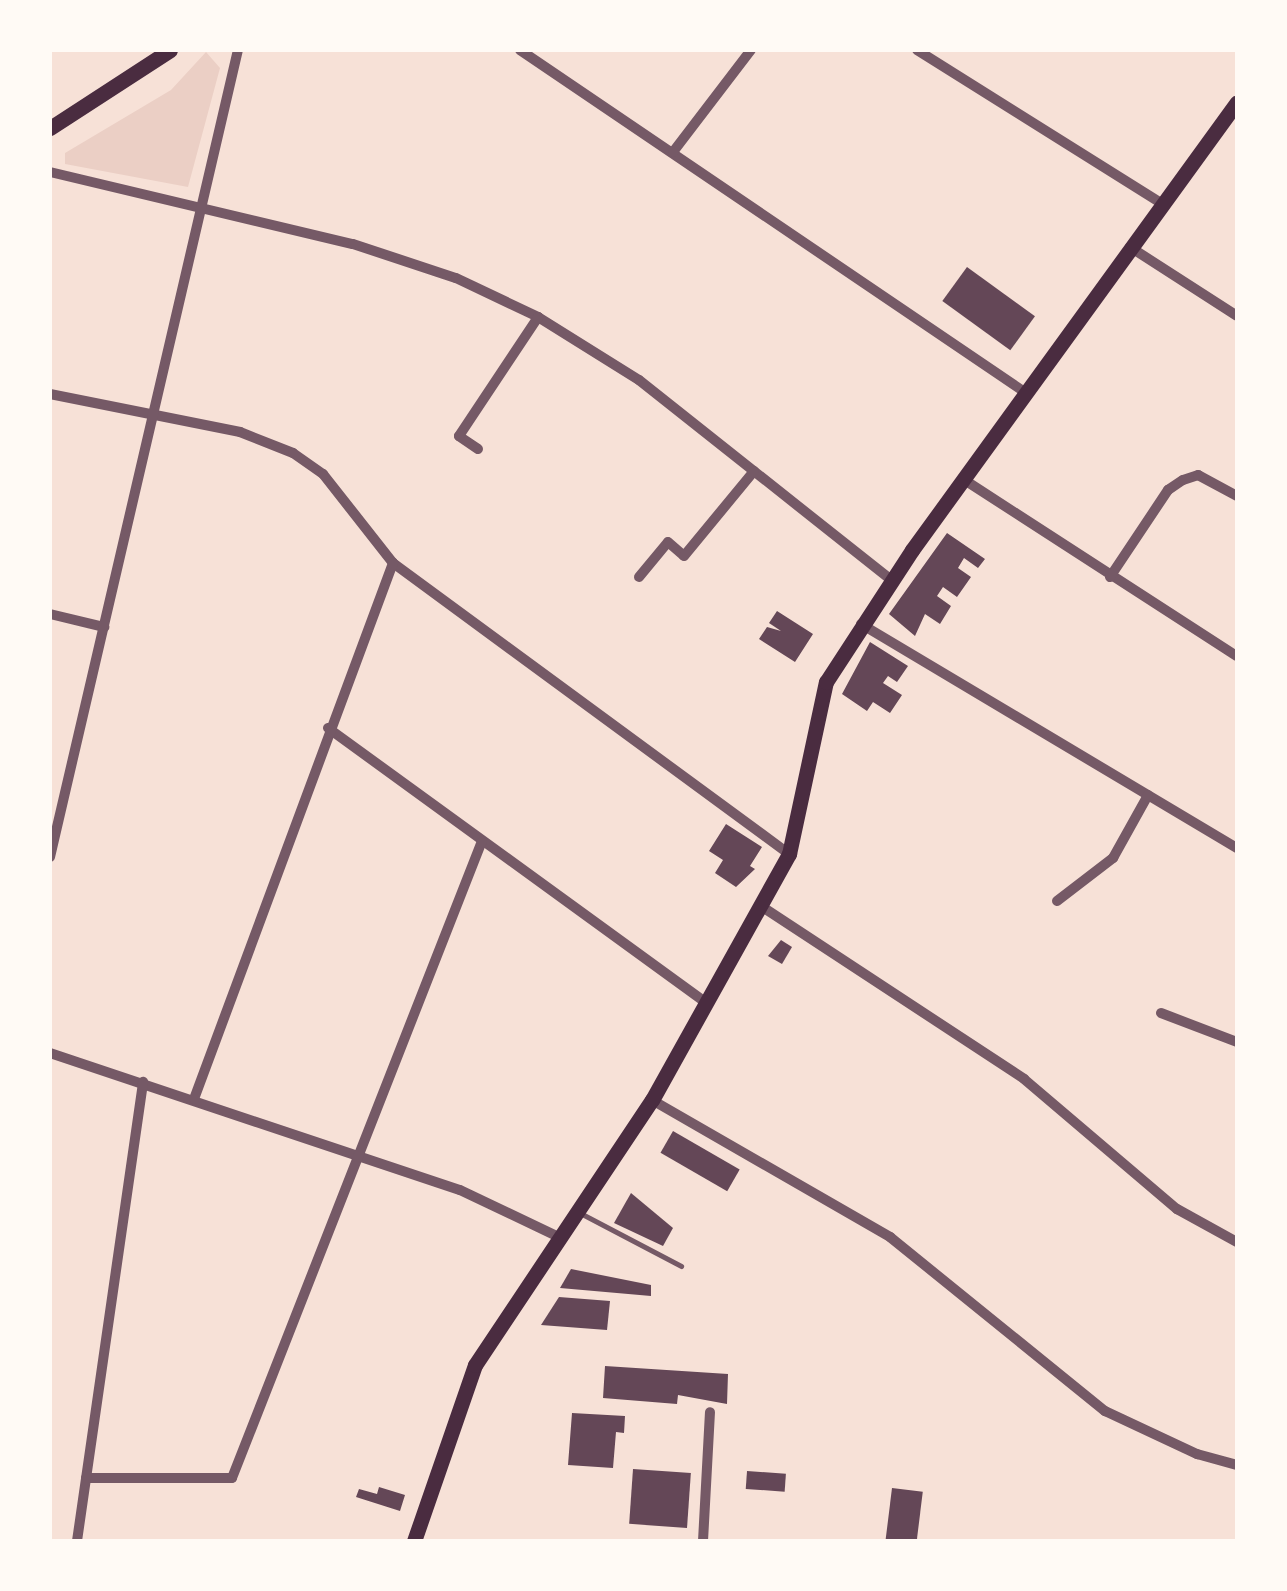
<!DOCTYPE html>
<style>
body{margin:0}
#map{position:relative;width:1287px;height:1591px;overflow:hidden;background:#f7e1d7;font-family:"Golos Text",sans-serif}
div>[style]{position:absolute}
.green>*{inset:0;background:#ebcfc5}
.building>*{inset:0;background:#644757;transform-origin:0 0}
.service>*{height:5px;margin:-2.5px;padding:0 2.5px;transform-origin:2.5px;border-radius:2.5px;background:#755966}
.minor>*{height:10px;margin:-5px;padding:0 5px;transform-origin:5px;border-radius:5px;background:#755966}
.secondary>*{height:15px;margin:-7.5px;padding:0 7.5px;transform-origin:7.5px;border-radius:7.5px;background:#4a2c40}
span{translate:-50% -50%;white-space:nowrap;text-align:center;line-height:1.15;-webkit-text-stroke:8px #fffaf5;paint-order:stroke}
.frame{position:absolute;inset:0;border:52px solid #fffaf5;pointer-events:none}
</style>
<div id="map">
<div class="green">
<div style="clip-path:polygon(206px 52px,220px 68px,188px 187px,65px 164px,65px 153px,171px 90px)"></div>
</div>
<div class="building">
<div style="left:967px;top:267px;width:84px;height:42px;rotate:36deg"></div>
<div style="clip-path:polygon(947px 533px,985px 559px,978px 568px,964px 558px,958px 568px,971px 577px,957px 597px,943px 587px,937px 596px,951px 606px,940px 624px,925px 614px,915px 636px,889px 614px)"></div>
<div style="clip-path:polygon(777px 611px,813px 634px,795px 662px,759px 639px,767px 627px,781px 631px,769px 623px)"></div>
<div style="clip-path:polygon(870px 642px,908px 666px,897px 682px,888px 676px,883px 683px,902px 695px,890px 713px,873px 702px,867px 711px,842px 694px)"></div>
<div style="clip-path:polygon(726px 824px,762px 847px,750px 866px,755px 869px,736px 887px,715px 873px,723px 860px,709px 851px)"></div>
<div style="clip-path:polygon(781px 940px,792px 947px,782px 964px,768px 956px)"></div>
<div style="left:673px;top:1131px;width:77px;height:25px;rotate:30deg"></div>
<div style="clip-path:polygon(631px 1193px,673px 1228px,663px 1246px,614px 1223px)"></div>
<div style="clip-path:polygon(571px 1269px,651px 1285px,651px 1296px,560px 1288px)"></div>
<div style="clip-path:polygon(559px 1297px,610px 1301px,607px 1330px,541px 1325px)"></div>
<div style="clip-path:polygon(605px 1366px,728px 1374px,727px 1404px,678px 1395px,677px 1404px,603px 1398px)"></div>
<div style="clip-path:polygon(572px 1413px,625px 1416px,624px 1433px,616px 1432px,613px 1468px,568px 1465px)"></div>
<div style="left:633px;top:1469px;width:58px;height:55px;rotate:4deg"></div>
<div style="left:747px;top:1471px;width:39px;height:18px;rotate:4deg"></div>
<div style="clip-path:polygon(379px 1487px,405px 1495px,400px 1511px,356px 1497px,359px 1489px,377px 1494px)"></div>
<div style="left:892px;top:1488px;width:31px;height:53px;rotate:7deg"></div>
</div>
<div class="service">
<div style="left:582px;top:1214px;width:112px;rotate:27.7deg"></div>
</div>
<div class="minor">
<div style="left:520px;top:50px;width:611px;rotate:34.13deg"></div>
<div style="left:917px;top:50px;width:288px;rotate:32.1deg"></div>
<div style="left:673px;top:152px;width:128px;rotate:-52.6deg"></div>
<div style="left:50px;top:172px;width:311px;rotate:13.4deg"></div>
<div style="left:353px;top:244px;width:108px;rotate:18.3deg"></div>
<div style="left:456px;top:278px;width:91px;rotate:25.4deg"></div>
<div style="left:538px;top:317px;width:119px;rotate:32deg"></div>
<div style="left:639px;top:380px;width:322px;rotate:38.4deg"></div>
<div style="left:1130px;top:247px;width:127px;rotate:32.8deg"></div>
<div style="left:50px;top:394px;width:194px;rotate:11.3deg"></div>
<div style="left:240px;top:432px;width:57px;rotate:21.6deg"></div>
<div style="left:293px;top:453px;width:37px;rotate:35deg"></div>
<div style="left:323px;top:474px;width:113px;rotate:51.8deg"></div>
<div style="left:393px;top:563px;width:491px;rotate:36.3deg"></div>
<div style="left:478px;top:449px;width:23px;rotate:-146deg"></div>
<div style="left:459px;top:436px;width:143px;rotate:-56.4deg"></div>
<div style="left:963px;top:479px;width:326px;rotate:32.9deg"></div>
<div style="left:639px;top:577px;width:45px;rotate:-50.4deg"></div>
<div style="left:668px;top:542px;width:21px;rotate:41deg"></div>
<div style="left:684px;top:556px;width:110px;rotate:-50.5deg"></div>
<div style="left:1110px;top:577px;width:105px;rotate:-56.3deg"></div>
<div style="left:1168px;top:490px;width:18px;rotate:-34deg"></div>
<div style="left:1183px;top:480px;width:16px;rotate:-18deg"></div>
<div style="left:1198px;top:475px;width:44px;rotate:28.3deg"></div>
<div style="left:50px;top:614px;width:56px;rotate:13.5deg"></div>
<div style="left:861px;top:624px;width:438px;rotate:30.8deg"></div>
<div style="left:328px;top:728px;width:468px;rotate:36deg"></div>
<div style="left:50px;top:857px;width:829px;rotate:-76.89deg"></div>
<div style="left:1057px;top:901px;width:71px;rotate:-37.5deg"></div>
<div style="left:1113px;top:858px;width:72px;rotate:-60.9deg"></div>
<div style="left:761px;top:906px;width:315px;rotate:33.3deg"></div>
<div style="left:1024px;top:1079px;width:201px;rotate:40.4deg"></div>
<div style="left:1177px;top:1209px;width:68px;rotate:28.8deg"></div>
<div style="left:1161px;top:1013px;width:81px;rotate:20.9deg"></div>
<div style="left:50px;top:1053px;width:432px;rotate:18.5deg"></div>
<div style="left:460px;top:1190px;width:107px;rotate:25.4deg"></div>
<div style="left:194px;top:1099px;width:572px;rotate:-69.63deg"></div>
<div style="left:652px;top:1100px;width:275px;rotate:29.9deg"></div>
<div style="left:890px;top:1237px;width:277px;rotate:39deg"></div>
<div style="left:1105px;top:1411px;width:102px;rotate:25.1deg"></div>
<div style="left:1197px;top:1454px;width:41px;rotate:15.4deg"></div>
<div style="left:86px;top:1478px;width:146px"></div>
<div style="left:232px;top:1478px;width:684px;rotate:-68.57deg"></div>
<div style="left:77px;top:1541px;width:464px;rotate:-81.8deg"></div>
<div style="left:703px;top:1541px;width:129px;rotate:-86.9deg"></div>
</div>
<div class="secondary">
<div style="left:50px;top:128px;width:143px;rotate:-33deg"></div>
<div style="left:414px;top:1541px;width:186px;rotate:-70.9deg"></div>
<div style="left:475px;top:1365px;width:319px;rotate:-56.3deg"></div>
<div style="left:652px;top:1100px;width:282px;rotate:-60.9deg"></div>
<div style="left:789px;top:854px;width:176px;rotate:-77.9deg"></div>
<div style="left:826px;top:682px;width:158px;rotate:-56.9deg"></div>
<div style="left:912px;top:550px;width:553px;rotate:-54.04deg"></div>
</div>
<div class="frame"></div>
</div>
